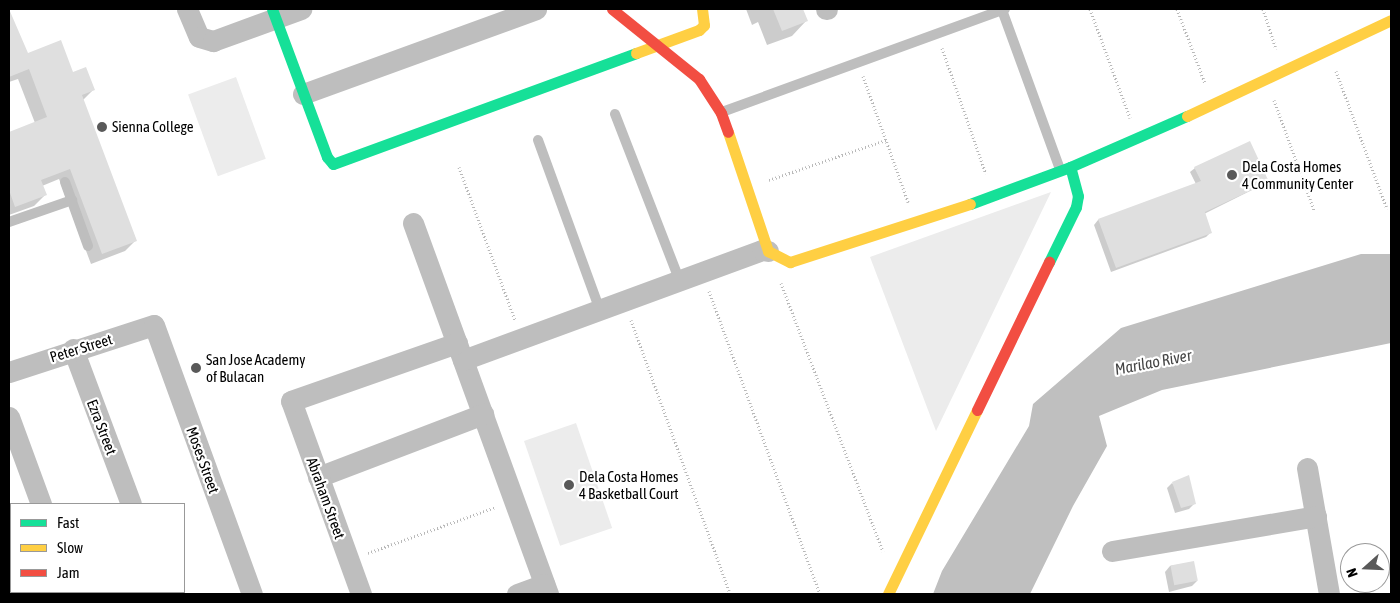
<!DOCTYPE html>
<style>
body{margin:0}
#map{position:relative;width:1400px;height:603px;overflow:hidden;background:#fff;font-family:"Asap Condensed",sans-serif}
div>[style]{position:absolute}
.green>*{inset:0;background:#ececec;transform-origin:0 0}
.water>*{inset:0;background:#bfbfbf}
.shadow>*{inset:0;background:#0003}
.building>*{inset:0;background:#dfdfdf;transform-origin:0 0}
.path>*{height:3px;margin-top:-1.5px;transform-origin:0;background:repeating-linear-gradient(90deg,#b9b9b9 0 1px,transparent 0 3.5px)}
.lane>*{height:10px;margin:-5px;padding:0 5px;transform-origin:5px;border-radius:5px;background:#bebebe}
.street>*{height:21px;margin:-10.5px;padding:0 10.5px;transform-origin:10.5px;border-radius:10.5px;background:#bebebe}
.fast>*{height:11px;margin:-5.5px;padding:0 5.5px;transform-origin:5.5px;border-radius:5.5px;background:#16e098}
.slow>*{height:11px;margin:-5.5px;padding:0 5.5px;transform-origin:5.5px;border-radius:5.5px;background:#ffcf43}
.jam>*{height:11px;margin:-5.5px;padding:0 5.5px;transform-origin:5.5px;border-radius:5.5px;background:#f24e42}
.dots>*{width:14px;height:14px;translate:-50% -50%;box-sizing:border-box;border:2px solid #fff;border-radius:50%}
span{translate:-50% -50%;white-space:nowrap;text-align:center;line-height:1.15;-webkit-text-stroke:4.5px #fff;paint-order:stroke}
.poi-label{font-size:15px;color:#000}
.left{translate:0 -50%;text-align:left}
.street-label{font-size:15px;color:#000}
.water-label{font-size:16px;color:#444;font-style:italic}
.frame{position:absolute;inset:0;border:10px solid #000;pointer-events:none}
.legend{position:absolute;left:10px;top:503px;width:175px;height:90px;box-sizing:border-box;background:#fff;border:1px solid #999;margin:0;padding:6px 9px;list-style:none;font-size:15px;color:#000}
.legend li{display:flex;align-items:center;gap:10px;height:25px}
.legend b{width:25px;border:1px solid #999}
.north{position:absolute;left:1340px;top:543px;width:50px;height:50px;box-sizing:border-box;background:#fff;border:1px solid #999;border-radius:50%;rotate:250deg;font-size:14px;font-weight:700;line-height:20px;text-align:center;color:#000}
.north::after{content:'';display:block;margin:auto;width:18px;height:22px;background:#595959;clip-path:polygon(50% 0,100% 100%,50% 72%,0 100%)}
</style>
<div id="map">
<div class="green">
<div style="left:236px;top:77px;width:87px;height:51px;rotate:70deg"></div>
<div style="clip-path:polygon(1051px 192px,936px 431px,870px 257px)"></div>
<div style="left:576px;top:423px;width:111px;height:55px;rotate:71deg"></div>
</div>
<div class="water">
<div style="clip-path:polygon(1361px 254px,1391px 254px,1391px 343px,1162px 390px,1099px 416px,1107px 446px,1073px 506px,1030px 594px,933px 594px,942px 571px,1029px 426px,1033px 404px,1121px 328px)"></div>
</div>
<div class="shadow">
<div style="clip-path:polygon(746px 9px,802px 9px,806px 21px,792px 36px,767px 45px,758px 22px,752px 25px)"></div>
<div style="clip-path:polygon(17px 30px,27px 54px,72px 73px,94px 89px,82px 101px,136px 240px,125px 251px,91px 264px,59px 179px,42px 186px,45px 195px,34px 206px,9px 215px,9px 133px,35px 123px,18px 79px,9px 82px,9px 33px)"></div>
<div style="clip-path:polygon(1195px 168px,1268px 182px,1204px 214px,1211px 232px,1206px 237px,1111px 272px,1094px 225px,1098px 220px,1196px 184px,1190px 172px)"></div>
<div style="clip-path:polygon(1172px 483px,1194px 504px,1189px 509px,1175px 513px,1167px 488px)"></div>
<div style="clip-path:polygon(1193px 562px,1197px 581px,1192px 586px,1169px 592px,1165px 572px,1170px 566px)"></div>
<div style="clip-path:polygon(1391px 569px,1391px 587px,1389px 572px)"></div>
</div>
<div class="building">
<div style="clip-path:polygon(9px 9px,28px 53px,61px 40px,73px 72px,86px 67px,95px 90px,82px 95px,137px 241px,102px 254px,70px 169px,41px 180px,47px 195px,15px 207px,9px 190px,9px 132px,47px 117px,29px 69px,9px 77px)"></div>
<div style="clip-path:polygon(773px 9px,803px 9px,808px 21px,782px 31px)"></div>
<div style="clip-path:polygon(1250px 141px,1269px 182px,1205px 212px,1212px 233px,1116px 268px,1098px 219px,1201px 181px,1194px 167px)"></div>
<div style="clip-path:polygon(1189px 475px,1196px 504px,1181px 508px,1172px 482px)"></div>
<div style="left:1194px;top:561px;width:20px;height:24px;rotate:79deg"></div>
</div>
<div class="path">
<div style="left:1090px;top:9px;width:116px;rotate:69.8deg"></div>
<div style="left:1177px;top:9px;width:79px;rotate:69.3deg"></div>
<div style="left:1263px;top:9px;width:42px;rotate:72deg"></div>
<div style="left:942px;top:48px;width:133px;rotate:70.8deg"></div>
<div style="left:1336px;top:71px;width:147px;rotate:69.7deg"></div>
<div style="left:863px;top:76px;width:134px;rotate:70.3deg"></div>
<div style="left:1274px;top:100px;width:117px;rotate:70deg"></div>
<div style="left:459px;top:167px;width:163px;rotate:69.9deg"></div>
<div style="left:769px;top:180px;width:124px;rotate:-18.9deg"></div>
<div style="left:781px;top:283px;width:287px;rotate:69.2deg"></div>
<div style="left:709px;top:291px;width:323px;rotate:69.9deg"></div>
<div style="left:631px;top:320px;width:291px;rotate:70.1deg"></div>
<div style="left:368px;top:553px;width:136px;rotate:-19.8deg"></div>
</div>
<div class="lane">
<div style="left:1002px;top:10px;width:169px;rotate:70deg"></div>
<div style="left:722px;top:112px;width:301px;rotate:-20deg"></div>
<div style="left:615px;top:114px;width:180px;rotate:68.8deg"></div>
<div style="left:538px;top:140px;width:181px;rotate:70deg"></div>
<div style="left:65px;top:182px;width:68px;rotate:70.2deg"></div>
<div style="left:9px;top:222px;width:67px;rotate:-19.2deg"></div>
</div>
<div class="street">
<div style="left:187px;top:9px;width:30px;rotate:67deg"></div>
<div style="left:199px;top:37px;width:15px;rotate:16deg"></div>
<div style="left:213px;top:41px;width:94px;rotate:-20deg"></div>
<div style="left:826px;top:9px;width:1px"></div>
<div style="left:303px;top:94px;width:248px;rotate:-20deg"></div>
<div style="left:413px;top:223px;width:395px;rotate:70deg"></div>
<div style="left:73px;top:349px;width:165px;rotate:69.5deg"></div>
<div style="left:463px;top:360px;width:319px;rotate:-20.2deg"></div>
<div style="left:762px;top:250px;width:6px;rotate:9deg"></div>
<div style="left:9px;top:372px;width:152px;rotate:-18deg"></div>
<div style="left:154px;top:325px;width:286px;rotate:70deg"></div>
<div style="left:9px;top:417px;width:93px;rotate:69.8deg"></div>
<div style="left:1307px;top:468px;width:128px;rotate:80.1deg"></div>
<div style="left:318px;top:477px;width:177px;rotate:-20.9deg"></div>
<div style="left:1112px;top:551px;width:207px;rotate:-9.7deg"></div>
<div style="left:73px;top:592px;width:2px;rotate:63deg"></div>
<div style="left:164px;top:592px;width:2px;rotate:63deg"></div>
<div style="left:361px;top:594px;width:205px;rotate:-109.9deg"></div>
<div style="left:291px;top:401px;width:176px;rotate:-19.3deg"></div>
<div style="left:517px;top:594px;width:29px;rotate:-20deg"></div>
</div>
<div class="fast">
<div style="left:272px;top:9px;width:158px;rotate:69.6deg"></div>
<div style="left:327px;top:157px;width:9px;rotate:49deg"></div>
<div style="left:333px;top:164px;width:323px;rotate:-20.1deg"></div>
<div style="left:970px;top:204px;width:107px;rotate:-20.3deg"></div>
<div style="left:1070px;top:167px;width:128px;rotate:-23.6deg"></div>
<div style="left:1049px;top:262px;width:61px;rotate:-63.9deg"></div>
<div style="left:1076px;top:207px;width:11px;rotate:-80deg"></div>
<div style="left:1078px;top:196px;width:30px;rotate:-105deg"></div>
</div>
<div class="slow">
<div style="left:636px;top:53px;width:67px;rotate:-20.1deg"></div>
<div style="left:699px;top:30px;width:7px;rotate:-45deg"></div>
<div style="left:704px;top:25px;width:16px;rotate:-97deg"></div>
<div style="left:1187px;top:116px;width:225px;rotate:-25.2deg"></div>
<div style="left:728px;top:132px;width:126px;rotate:71.4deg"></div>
<div style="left:768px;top:251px;width:25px;rotate:27deg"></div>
<div style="left:790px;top:262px;width:189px;rotate:-17.9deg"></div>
<div style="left:888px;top:594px;width:204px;rotate:-64.2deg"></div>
</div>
<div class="jam">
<div style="left:612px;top:9px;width:112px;rotate:38.8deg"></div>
<div style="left:699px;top:79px;width:40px;rotate:57.1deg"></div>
<div style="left:721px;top:113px;width:20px;rotate:70deg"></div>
<div style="left:977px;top:410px;width:165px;rotate:-64.1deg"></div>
</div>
<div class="dots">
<div style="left:102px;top:127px;background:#595959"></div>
<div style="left:1232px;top:175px;background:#595959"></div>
<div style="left:196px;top:368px;background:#595959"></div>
<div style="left:569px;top:485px;background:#595959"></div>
</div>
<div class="poi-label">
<span class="left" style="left:112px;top:127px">Sienna College</span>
<span class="left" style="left:1242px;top:175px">Dela Costa Homes<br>4 Community Center</span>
<span class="left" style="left:206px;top:368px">San Jose Academy<br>of Bulacan</span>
<span class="left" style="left:579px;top:485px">Dela Costa Homes<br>4 Basketball Court</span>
</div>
<div class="street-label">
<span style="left:81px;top:348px;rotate:-17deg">Peter Street</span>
<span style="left:102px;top:427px;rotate:69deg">Ezra Street</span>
<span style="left:203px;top:460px;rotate:70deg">Moses Street</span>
<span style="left:326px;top:498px;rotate:70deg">Abraham Street</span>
</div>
<div class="water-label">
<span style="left:1153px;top:362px;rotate:-11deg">Marilao River</span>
</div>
<div class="frame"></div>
<ul class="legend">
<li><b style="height:6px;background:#16e098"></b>Fast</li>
<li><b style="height:6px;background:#ffcf43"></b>Slow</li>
<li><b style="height:6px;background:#f24e42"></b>Jam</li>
</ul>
<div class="north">N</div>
</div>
